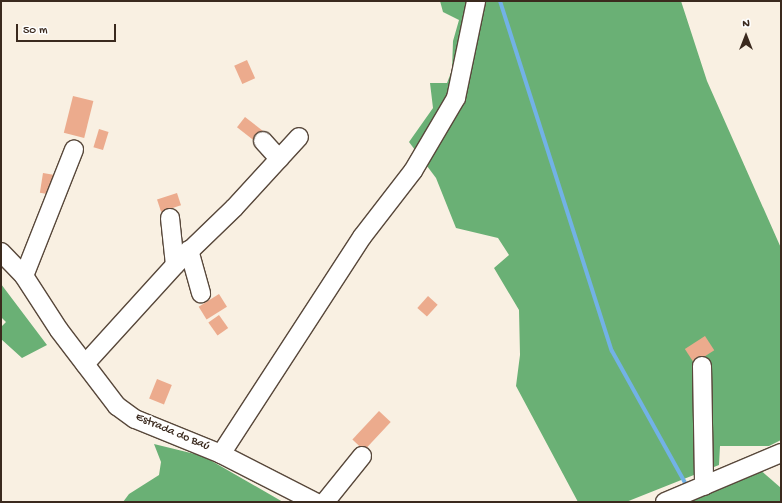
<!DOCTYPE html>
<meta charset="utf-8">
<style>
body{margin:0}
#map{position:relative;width:782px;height:503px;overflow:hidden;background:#f9f0e2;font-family:"Gochi Hand",sans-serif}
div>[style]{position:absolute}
.forest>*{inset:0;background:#6ab075}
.stream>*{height:4px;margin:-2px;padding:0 2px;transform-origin:2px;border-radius:2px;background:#72b2e6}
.building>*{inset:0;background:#ecab8d;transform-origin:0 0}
.roads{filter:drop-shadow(1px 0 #58483b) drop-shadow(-1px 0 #58483b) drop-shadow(0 1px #58483b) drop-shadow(0 -1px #58483b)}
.minor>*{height:18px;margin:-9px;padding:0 9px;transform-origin:9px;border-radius:9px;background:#fff}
span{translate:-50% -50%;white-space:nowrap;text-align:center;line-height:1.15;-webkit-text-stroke:3.5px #fff;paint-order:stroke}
.street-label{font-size:12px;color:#3b2a1e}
.frame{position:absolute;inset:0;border:2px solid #3b2a1e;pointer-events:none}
.north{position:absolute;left:726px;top:16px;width:40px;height:40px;-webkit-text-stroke:3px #fff;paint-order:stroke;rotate:0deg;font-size:11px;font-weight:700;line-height:16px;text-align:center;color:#3b2a1e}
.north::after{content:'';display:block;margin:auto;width:14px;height:18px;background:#3b2a1e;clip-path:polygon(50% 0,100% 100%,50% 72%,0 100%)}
.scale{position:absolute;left:16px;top:24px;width:100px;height:18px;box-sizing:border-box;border:2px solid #3b2a1e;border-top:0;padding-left:5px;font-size:12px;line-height:14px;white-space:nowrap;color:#3b2a1e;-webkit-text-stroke:3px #fff;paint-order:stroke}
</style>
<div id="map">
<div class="forest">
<div style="clip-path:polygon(440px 1px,681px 1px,707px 81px,781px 248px,781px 440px,769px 446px,720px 446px,719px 465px,626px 502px,578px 502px,516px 386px,520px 355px,519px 310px,494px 268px,509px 255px,498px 238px,456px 228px,436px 178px,409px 142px,433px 108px,430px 83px,447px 83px,452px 70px,453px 41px,459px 20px,443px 12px)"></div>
<div style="clip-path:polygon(1px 284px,47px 345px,22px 358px,1px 339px,1px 327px,6px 322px,1px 317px)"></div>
<div style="clip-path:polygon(154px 444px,203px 456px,283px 502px,123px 502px,129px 494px,159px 475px,161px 462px)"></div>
<div style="clip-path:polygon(759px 469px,781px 488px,781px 502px,684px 502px)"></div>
</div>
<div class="stream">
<div style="left:500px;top:1px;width:367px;rotate:72.3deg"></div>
<div style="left:612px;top:351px;width:157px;rotate:61deg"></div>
</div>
<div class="building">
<div style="left:247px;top:60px;width:20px;height:14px;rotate:66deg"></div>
<div style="left:73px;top:96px;width:21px;height:38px;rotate:14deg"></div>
<div style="left:245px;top:117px;width:24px;height:13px;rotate:38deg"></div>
<div style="left:99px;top:129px;width:10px;height:19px;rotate:17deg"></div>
<div style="left:43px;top:173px;width:12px;height:20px;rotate:9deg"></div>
<div style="left:177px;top:193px;width:13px;height:21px;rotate:72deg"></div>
<div style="left:219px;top:294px;width:15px;height:24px;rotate:58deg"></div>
<div style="left:428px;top:296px;width:13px;height:16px;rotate:42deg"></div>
<div style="left:219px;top:315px;width:16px;height:13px;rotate:55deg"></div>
<div style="left:705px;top:336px;width:17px;height:24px;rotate:57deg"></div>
<div style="left:157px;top:379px;width:16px;height:21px;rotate:22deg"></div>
<div style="left:379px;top:411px;width:16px;height:39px;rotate:43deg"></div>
</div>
<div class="roads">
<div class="minor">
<div style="left:263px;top:141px;width:24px;rotate:48deg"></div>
<div style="left:170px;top:218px;width:47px;rotate:83.9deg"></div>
<div style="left:189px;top:250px;width:45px;rotate:74.4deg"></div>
<div style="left:1px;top:252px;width:33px;rotate:46deg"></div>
<div style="left:24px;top:276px;width:64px;rotate:57.1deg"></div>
<div style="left:59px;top:330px;width:96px;rotate:52.7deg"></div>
<div style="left:117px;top:406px;width:22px;rotate:36deg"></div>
<div style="left:135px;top:419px;width:93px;rotate:22.1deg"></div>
<div style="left:221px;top:454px;width:106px;rotate:27.1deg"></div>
<div style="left:24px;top:276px;width:136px;rotate:-68.4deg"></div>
<div style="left:85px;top:364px;width:134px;rotate:-47.7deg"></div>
<div style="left:175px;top:265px;width:82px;rotate:-44deg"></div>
<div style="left:234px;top:208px;width:96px;rotate:-47.5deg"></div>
<div style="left:702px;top:366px;width:120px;rotate:89deg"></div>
<div style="left:221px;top:454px;width:259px;rotate:-57deg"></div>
<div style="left:362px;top:237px;width:83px;rotate:-52.3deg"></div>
<div style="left:413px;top:171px;width:85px;rotate:-59.5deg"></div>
<div style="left:456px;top:98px;width:99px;rotate:-78.3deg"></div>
<div style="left:325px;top:502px;width:59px;rotate:-51.2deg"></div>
<div style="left:665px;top:502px;width:126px;rotate:-22.9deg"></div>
</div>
</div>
<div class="street-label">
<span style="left:172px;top:433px;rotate:23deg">Estrada do Baú</span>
</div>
<div class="frame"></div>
<div class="north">N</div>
<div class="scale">50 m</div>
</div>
